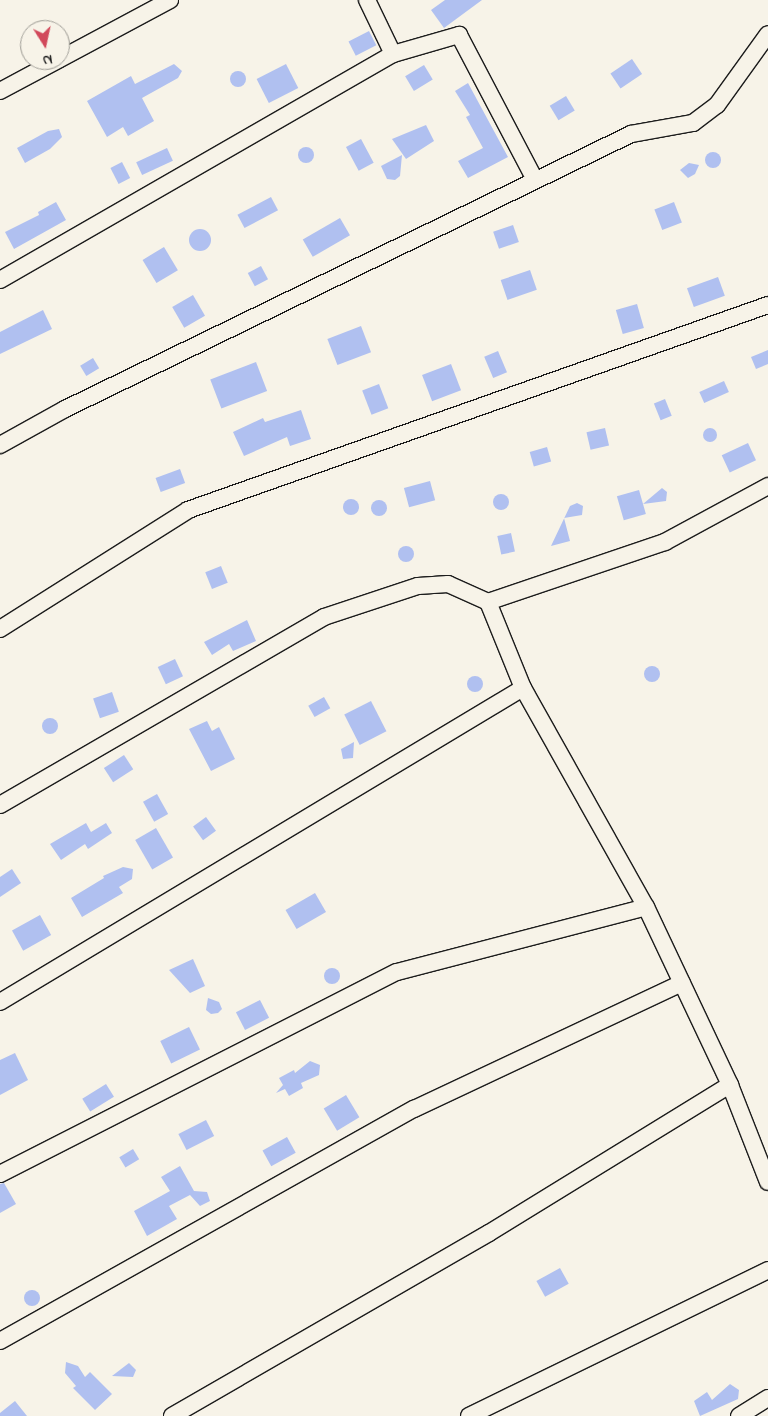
<!DOCTYPE html>
<style>
body{margin:0}
#map{position:relative;width:768px;height:1416px;overflow:hidden;background:#f7f3e8;font-family:"Indie Flower",sans-serif}
div>[style]{position:absolute}
.building>*{inset:0;background:#b0c0f0;transform-origin:0 0}
.round{border-radius:50%}
.roads{filter:drop-shadow(1px 0 #1c1c1c) drop-shadow(-1px 0 #1c1c1c) drop-shadow(0 1px #1c1c1c) drop-shadow(0 -1px #1c1c1c)}
.minor>*{height:16px;margin:-8px;padding:0 8px;transform-origin:8px;border-radius:8px;background:#f7f3e8}
span{translate:-50% -50%;white-space:nowrap;text-align:center;line-height:1.15;-webkit-text-stroke:5px #f7f3e8;paint-order:stroke}
.north{position:absolute;left:20px;top:20px;width:50px;height:50px;box-sizing:border-box;background:#f7f3e8;border:1px solid #9f9d96;border-radius:50%;rotate:170deg;font-size:14px;font-weight:700;line-height:20px;text-align:center;color:#1c1c1c}
.north::after{content:'';display:block;margin:auto;width:18px;height:22px;background:#d1495b;clip-path:polygon(50% 0,100% 100%,50% 72%,0 100%)}
</style>
<div id="map">
<div class="building">
<div style="clip-path:polygon(445px 0,482px 0,444px 28px,431px 10px)"></div>
<div style="left:369px;top:31px;width:16px;height:23px;rotate:63deg"></div>
<div style="left:632px;top:59px;width:18px;height:26px;rotate:56deg"></div>
<div style="clip-path:polygon(174px 64px,182px 71px,178px 78px,142px 98px,154px 121px,128px 136px,123px 127px,107px 137px,87px 101px,131px 76px,135px 84px)"></div>
<div style="left:286px;top:64px;width:27px;height:33px;rotate:63deg"></div>
<div style="left:424px;top:65px;width:17px;height:22px;rotate:59deg"></div>
<div class="round" style="left:230px;top:71px;width:16px;height:16px"></div>
<div style="clip-path:polygon(468px 83px,508px 157px,468px 178px,458px 161px,483px 148px,466px 117px,470px 115px,455px 91px)"></div>
<div style="left:566px;top:96px;width:17px;height:19px;rotate:59deg"></div>
<div style="clip-path:polygon(426px 125px,434px 141px,406px 159px,392px 139px)"></div>
<div style="clip-path:polygon(59px 129px,62px 137px,50px 149px,25px 163px,17px 148px,48px 131px)"></div>
<div style="left:361px;top:139px;width:27px;height:17px;rotate:62deg"></div>
<div class="round" style="left:298px;top:147px;width:16px;height:16px"></div>
<div style="left:167px;top:148px;width:14px;height:34px;rotate:65deg"></div>
<div class="round" style="left:705px;top:152px;width:16px;height:16px"></div>
<div style="clip-path:polygon(402px 155px,400px 176px,395px 180px,387px 179px,381px 166px)"></div>
<div style="left:122px;top:162px;width:18px;height:13px;rotate:63deg"></div>
<div style="clip-path:polygon(689px 163px,699px 165px,695px 174px,688px 178px,680px 170px)"></div>
<div style="left:271px;top:197px;width:15px;height:38px;rotate:62deg"></div>
<div style="clip-path:polygon(56px 202px,66px 220px,14px 249px,5px 232px,39px 215px,38px 212px)"></div>
<div style="left:674px;top:202px;width:22px;height:21px;rotate:69deg"></div>
<div style="left:340px;top:218px;width:20px;height:43px;rotate:60deg"></div>
<div style="left:513px;top:225px;width:18px;height:21px;rotate:71deg"></div>
<div class="round" style="left:189px;top:229px;width:22px;height:22px"></div>
<div style="left:164px;top:247px;width:27px;height:25px;rotate:59deg"></div>
<div style="left:261px;top:266px;width:15px;height:15px;rotate:62deg"></div>
<div style="left:530px;top:270px;width:21px;height:31px;rotate:71deg"></div>
<div style="left:718px;top:277px;width:20px;height:33px;rotate:70deg"></div>
<div style="left:193px;top:295px;width:24px;height:24px;rotate:60deg"></div>
<div style="left:637px;top:304px;width:25px;height:22px;rotate:74deg"></div>
<div style="clip-path:polygon(43px 310px,52px 329px,0 354px,0 332px)"></div>
<div style="left:361px;top:326px;width:28px;height:36px;rotate:69deg"></div>
<div style="clip-path:polygon(768px 350px,768px 364px,756px 369px,751px 357px)"></div>
<div style="left:498px;top:351px;width:23px;height:15px;rotate:67deg"></div>
<div style="left:93px;top:358px;width:12px;height:15px;rotate:59deg"></div>
<div style="left:256px;top:362px;width:31px;height:49px;rotate:69deg"></div>
<div style="left:451px;top:364px;width:28px;height:31px;rotate:69deg"></div>
<div style="left:724px;top:381px;width:12px;height:27px;rotate:66deg"></div>
<div style="left:379px;top:384px;width:26px;height:18px;rotate:69deg"></div>
<div style="left:665px;top:399px;width:18px;height:12px;rotate:68deg"></div>
<div style="clip-path:polygon(301px 410px,311px 439px,290px 446px,287px 437px,244px 456px,233px 432px,263px 418px,265px 422px)"></div>
<div class="round" style="left:703px;top:428px;width:14px;height:14px"></div>
<div style="left:605px;top:428px;width:18px;height:19px;rotate:77deg"></div>
<div style="left:748px;top:443px;width:19px;height:29px;rotate:65deg"></div>
<div style="left:547px;top:447px;width:15px;height:18px;rotate:74deg"></div>
<div style="left:180px;top:469px;width:15px;height:26px;rotate:70deg"></div>
<div style="left:430px;top:481px;width:20px;height:27px;rotate:75deg"></div>
<div style="clip-path:polygon(662px 488px,667px 492px,666px 501px,643px 504px)"></div>
<div style="left:639px;top:490px;width:25px;height:23px;rotate:74deg"></div>
<div class="round" style="left:493px;top:494px;width:16px;height:16px"></div>
<div class="round" style="left:343px;top:499px;width:16px;height:16px"></div>
<div class="round" style="left:371px;top:500px;width:16px;height:16px"></div>
<div style="clip-path:polygon(577px 503px,583px 506px,582px 515px,564px 518px,570px 541px,551px 546px,570px 506px)"></div>
<div style="left:511px;top:533px;width:19px;height:14px;rotate:78deg"></div>
<div class="round" style="left:398px;top:546px;width:16px;height:16px"></div>
<div style="left:221px;top:566px;width:18px;height:17px;rotate:68deg"></div>
<div style="clip-path:polygon(247px 620px,256px 641px,233px 651px,229px 644px,212px 655px,204px 642px)"></div>
<div style="left:175px;top:659px;width:19px;height:19px;rotate:65deg"></div>
<div class="round" style="left:644px;top:666px;width:16px;height:16px"></div>
<div class="round" style="left:467px;top:676px;width:16px;height:16px"></div>
<div style="left:112px;top:692px;width:21px;height:20px;rotate:71deg"></div>
<div style="left:324px;top:697px;width:13px;height:18px;rotate:61deg"></div>
<div style="left:371px;top:701px;width:34px;height:30px;rotate:63deg"></div>
<div class="round" style="left:42px;top:718px;width:16px;height:16px"></div>
<div style="clip-path:polygon(207px 721px,212px 731px,219px 727px,235px 759px,211px 771px,189px 729px)"></div>
<div style="clip-path:polygon(354px 742px,353px 758px,343px 759px,341px 749px)"></div>
<div style="left:124px;top:755px;width:17px;height:24px;rotate:57deg"></div>
<div style="left:157px;top:794px;width:23px;height:16px;rotate:61deg"></div>
<div style="left:206px;top:817px;width:17px;height:16px;rotate:54deg"></div>
<div style="clip-path:polygon(86px 823px,91px 832px,106px 823px,112px 833px,88px 849px,85px 844px,61px 860px,50px 844px)"></div>
<div style="left:156px;top:828px;width:34px;height:24px;rotate:60deg"></div>
<div style="clip-path:polygon(123px 867px,133px 869px,132px 879px,119px 887px,123px 893px,82px 917px,71px 898px,104px 878px,103px 876px)"></div>
<div style="clip-path:polygon(12px 869px,21px 883px,0 897px,0 877px)"></div>
<div style="left:315px;top:893px;width:22px;height:34px;rotate:60deg"></div>
<div style="left:40px;top:915px;width:23px;height:32px;rotate:61deg"></div>
<div style="clip-path:polygon(193px 959px,205px 986px,190px 993px,169px 970px)"></div>
<div class="round" style="left:324px;top:968px;width:16px;height:16px"></div>
<div style="clip-path:polygon(208px 998px,219px 1002px,222px 1009px,218px 1013px,211px 1014px,206px 1010px)"></div>
<div style="left:260px;top:1000px;width:20px;height:27px;rotate:63deg"></div>
<div style="left:189px;top:1027px;width:25px;height:32px;rotate:64deg"></div>
<div style="clip-path:polygon(15px 1053px,28px 1080px,0 1095px,0 1060px)"></div>
<div style="clip-path:polygon(310px 1061px,320px 1065px,319px 1075px,301px 1083px,303px 1088px,289px 1096px,285px 1089px,276px 1093px,283px 1085px,279px 1078px,294px 1070px,295px 1073px)"></div>
<div style="left:106px;top:1084px;width:15px;height:28px;rotate:58deg"></div>
<div style="left:346px;top:1095px;width:26px;height:26px;rotate:59deg"></div>
<div style="left:206px;top:1120px;width:18px;height:31px;rotate:63deg"></div>
<div style="left:287px;top:1137px;width:18px;height:28px;rotate:61deg"></div>
<div style="left:133px;top:1149px;width:12px;height:16px;rotate:59deg"></div>
<div style="clip-path:polygon(180px 1166px,194px 1191px,207px 1192px,210px 1201px,200px 1206px,190px 1195px,169px 1206px,177px 1219px,147px 1236px,134px 1211px,170px 1191px,161px 1177px)"></div>
<div style="clip-path:polygon(4px 1183px,16px 1204px,0 1213px,0 1184px)"></div>
<div style="left:560px;top:1268px;width:18px;height:27px;rotate:61deg"></div>
<div class="round" style="left:24px;top:1290px;width:16px;height:16px"></div>
<div style="clip-path:polygon(66px 1362px,78px 1366px,85px 1377px,90px 1372px,112px 1394px,95px 1410px,73px 1388px,76px 1386px,65px 1373px)"></div>
<div style="clip-path:polygon(129px 1363px,136px 1370px,133px 1377px,112px 1376px)"></div>
<div style="clip-path:polygon(730px 1384px,739px 1390px,738px 1399px,700px 1416px,694px 1401px,707px 1392px,712px 1400px)"></div>
<div style="clip-path:polygon(15px 1401px,27px 1416px,0 1416px,0 1413px)"></div>
</div>
<div class="roads">
<div class="minor">
<div style="left:367px;top:0;width:60px;rotate:64.3deg"></div>
<div style="left:60px;top:59px;width:125px;rotate:-28.2deg"></div>
<div style="left:0;top:91px;width:66px;rotate:-28.1deg"></div>
<div style="left:0;top:280px;width:453px;rotate:-29.9deg"></div>
<div style="left:393px;top:54px;width:69px;rotate:-16.1deg"></div>
<div style="left:459px;top:35px;width:164px;rotate:62.3deg"></div>
<div style="left:0;top:445px;width:74px;rotate:-29deg"></div>
<div style="left:65px;top:409px;width:629px;rotate:-25.91deg"></div>
<div style="left:631px;top:134px;width:63px;rotate:-10.1deg"></div>
<div style="left:693px;top:123px;width:30px;rotate:-37deg"></div>
<div style="left:717px;top:105px;width:87px;rotate:-54.3deg"></div>
<div style="left:768px;top:486px;width:117px;rotate:151.5deg"></div>
<div style="left:665px;top:542px;width:187px;rotate:161.3deg"></div>
<div style="left:488px;top:602px;width:93px;rotate:67.9deg"></div>
<div style="left:523px;top:688px;width:251px;rotate:60.7deg"></div>
<div style="left:646px;top:907px;width:197px;rotate:64.7deg"></div>
<div style="left:730px;top:1085px;width:104px;rotate:68.6deg"></div>
<div style="left:0;top:629px;width:222px;rotate:-32.3deg"></div>
<div style="left:188px;top:510px;width:615px;rotate:-19.47deg"></div>
<div style="left:0;top:805px;width:375px;rotate:-30.1deg"></div>
<div style="left:324px;top:617px;width:99px;rotate:-18.3deg"></div>
<div style="left:418px;top:586px;width:30px;rotate:-4deg"></div>
<div style="left:448px;top:584px;width:44px;rotate:24.2deg"></div>
<div style="left:0;top:1002px;width:610px;rotate:-30.98deg"></div>
<div style="left:0;top:1174px;width:445px;rotate:-27deg"></div>
<div style="left:397px;top:972px;width:257px;rotate:-14.6deg"></div>
<div style="left:0;top:1341px;width:475px;rotate:-29.3deg"></div>
<div style="left:414px;top:1109px;width:296px;rotate:-25.2deg"></div>
<div style="left:172px;top:1416px;width:366px;rotate:-30deg"></div>
<div style="left:489px;top:1233px;width:283px;rotate:-31.6deg"></div>
<div style="left:469px;top:1416px;width:333px;rotate:-26deg"></div>
<div style="left:739px;top:1416px;width:34px;rotate:-32deg"></div>
</div>
</div>
<div class="north">N</div>
</div>
